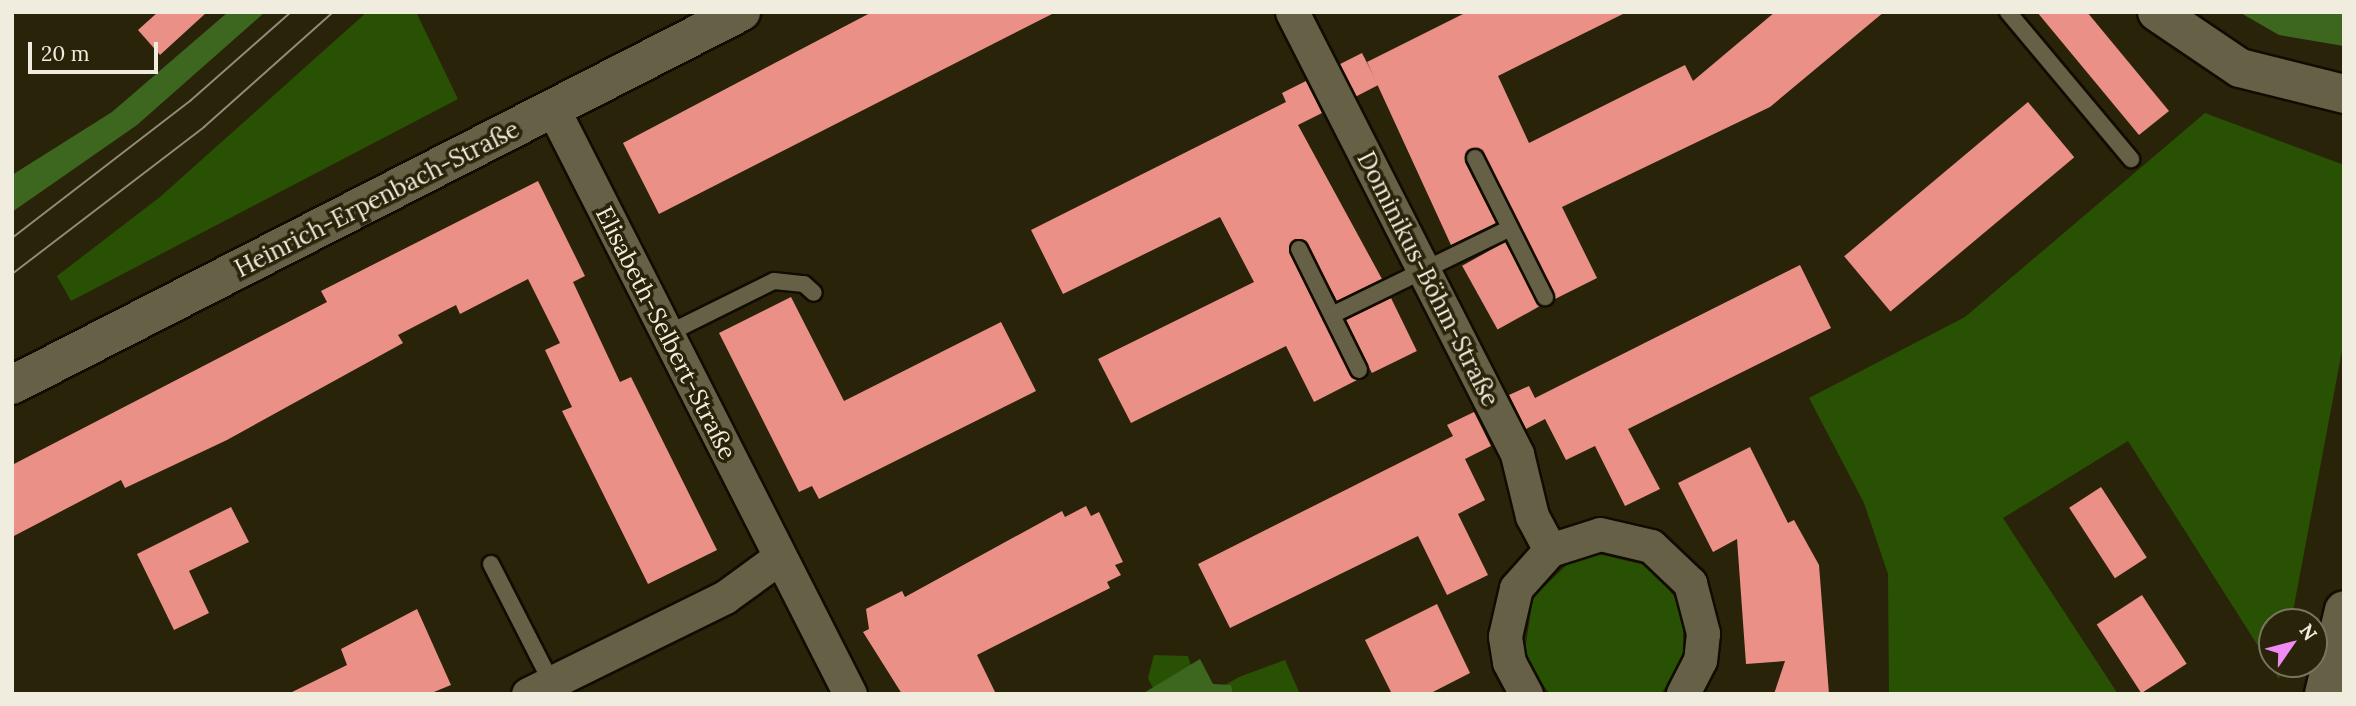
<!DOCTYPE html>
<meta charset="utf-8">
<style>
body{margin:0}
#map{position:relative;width:2356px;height:706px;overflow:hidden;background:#29230a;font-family:Lora,serif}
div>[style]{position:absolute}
.green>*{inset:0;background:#295103}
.forest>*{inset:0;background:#3d671f}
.building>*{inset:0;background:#eb9086;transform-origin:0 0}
.roads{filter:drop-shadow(2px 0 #110c00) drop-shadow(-2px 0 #110c00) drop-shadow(0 2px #110c00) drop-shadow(0 -2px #110c00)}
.service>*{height:16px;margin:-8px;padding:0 8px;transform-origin:8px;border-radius:8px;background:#666046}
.minor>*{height:33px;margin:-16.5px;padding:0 16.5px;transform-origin:16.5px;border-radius:16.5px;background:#666046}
.tertiary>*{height:38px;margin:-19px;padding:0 19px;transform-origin:19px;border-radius:19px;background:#666046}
.tram>*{height:2px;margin:-1px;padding:0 1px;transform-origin:1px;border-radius:1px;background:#918c78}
span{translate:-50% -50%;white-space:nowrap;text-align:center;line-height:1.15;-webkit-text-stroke:7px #29230a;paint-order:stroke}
.street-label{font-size:24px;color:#f1edde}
.frame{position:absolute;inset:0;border:14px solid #f1edde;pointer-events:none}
.north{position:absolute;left:2258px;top:608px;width:70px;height:70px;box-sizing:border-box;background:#29230a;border:2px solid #79745f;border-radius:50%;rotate:55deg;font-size:19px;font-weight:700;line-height:28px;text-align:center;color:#f1edde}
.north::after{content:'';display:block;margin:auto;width:24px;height:32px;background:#f08bf5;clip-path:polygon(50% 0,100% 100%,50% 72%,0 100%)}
.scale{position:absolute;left:28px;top:42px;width:130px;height:32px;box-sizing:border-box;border:4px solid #f1edde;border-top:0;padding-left:9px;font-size:21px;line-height:24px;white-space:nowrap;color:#f1edde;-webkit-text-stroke:5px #29230a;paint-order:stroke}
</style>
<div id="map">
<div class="green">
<div style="clip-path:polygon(367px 12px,416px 12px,458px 99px,71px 301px,57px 276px,160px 197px)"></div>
<div style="clip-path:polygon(2205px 113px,2344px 165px,2344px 340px,2291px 622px,2272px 622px,2272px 664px,2282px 664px,2279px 679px,2128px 441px,2003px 518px,2118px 694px,1889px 694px,1888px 574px,1864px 503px,1809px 398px,1965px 317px)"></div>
<div style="clip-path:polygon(1598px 554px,1649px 566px,1683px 607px,1683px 661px,1661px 694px,1550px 694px,1535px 675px,1525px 650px,1533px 597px,1571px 561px)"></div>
<div style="clip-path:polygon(1154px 655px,1188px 656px,1193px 673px,1156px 694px,1148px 678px)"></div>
<div style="clip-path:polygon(1285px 660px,1300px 694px,1209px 694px,1239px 677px)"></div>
</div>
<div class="forest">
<div style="clip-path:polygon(228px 12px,265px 12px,137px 125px,12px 212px,12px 175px,112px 112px)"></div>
<div style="clip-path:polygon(2239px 12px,2344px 12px,2344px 46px,2279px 35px)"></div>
<div style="clip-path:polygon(1200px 659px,1213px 684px,1231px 685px,1233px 694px,1142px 694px)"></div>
</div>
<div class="building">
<div style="clip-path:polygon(158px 12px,207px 12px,160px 55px,138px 30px)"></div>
<div style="clip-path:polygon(872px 12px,1056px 12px,659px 214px,623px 143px)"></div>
<div style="clip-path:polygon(1467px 12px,1627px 12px,1498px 76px,1529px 143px,1685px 65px,1693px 81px,1775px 12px,1884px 12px,1770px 107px,1562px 207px,1597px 278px,1555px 299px,1476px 148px,1467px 152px,1465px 162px,1496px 223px,1451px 245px,1367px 62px)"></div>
<div style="clip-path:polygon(2037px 12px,2087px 12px,2169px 111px,2139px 135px)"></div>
<div style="left:1362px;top:53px;width:36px;height:25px;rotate:63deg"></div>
<div style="clip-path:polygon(1306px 81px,1322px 113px,1298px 125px,1382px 279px,1337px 301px,1305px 241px,1295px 239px,1289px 249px,1357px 380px,1314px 402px,1286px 346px,1131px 423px,1098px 359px,1254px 282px,1220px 217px,1063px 294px,1031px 230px,1286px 102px,1282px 93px)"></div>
<div style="left:2028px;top:102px;width:72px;height:240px;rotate:50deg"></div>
<div style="clip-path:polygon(538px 181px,585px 276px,573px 282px,620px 382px,631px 377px,717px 550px,648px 584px,562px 411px,572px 407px,545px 350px,560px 343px,528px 279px,460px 314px,456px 305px,398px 335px,403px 343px,227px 440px,125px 488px,121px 480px,12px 537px,12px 465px,327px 302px,321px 291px)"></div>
<div style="left:1505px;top:242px;width:73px;height:49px;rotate:61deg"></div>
<div style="clip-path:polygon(1800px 265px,1831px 328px,1628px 429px,1660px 489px,1625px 506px,1595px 446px,1566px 460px,1545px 419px,1526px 429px,1509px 395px,1529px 386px,1535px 398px)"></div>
<div style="clip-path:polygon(791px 297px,844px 401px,1001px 322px,1036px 391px,819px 499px,812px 486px,799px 492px,719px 333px)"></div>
<div style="left:1391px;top:298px;width:59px;height:50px;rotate:64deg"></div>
<div style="clip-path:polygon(1474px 412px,1491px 446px,1465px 459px,1485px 500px,1458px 514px,1488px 575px,1447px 595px,1418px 536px,1230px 628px,1198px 564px,1453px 436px,1447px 425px)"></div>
<div style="clip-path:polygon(1750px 447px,1788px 523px,1794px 520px,1819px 565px,1829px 694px,1774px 694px,1785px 661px,1746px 664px,1737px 539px,1713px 552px,1678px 483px)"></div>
<div style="left:2101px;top:487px;width:84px;height:38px;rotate:57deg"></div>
<div style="clip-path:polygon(1086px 506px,1091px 516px,1099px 512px,1123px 562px,1115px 565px,1121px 575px,1107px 582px,1110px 588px,977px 655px,996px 694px,902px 694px,863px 632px,869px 629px,866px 609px,902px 591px,905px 597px,1062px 511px,1065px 517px)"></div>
<div style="clip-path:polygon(231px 507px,249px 542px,189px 571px,209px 613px,174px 630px,137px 554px)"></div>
<div style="left:2142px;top:595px;width:82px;height:54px;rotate:57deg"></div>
<div style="clip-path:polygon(1437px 604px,1470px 673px,1429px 694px,1392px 694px,1365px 640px)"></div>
<div style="clip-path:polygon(417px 609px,451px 685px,429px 694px,288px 694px,347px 665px,341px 649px)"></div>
</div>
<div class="roads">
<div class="service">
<div style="left:2008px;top:12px;width:192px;rotate:50.1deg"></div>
<div style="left:1475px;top:158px;width:156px;rotate:63.3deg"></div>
<div style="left:1299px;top:249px;width:135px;rotate:63.6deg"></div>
<div style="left:1332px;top:315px;width:198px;rotate:-26deg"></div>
<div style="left:667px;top:334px;width:119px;rotate:-26.4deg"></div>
<div style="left:774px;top:281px;width:30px;rotate:6deg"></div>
<div style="left:804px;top:284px;width:13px;rotate:42deg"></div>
<div style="left:491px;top:564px;width:132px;rotate:63deg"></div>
</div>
<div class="minor">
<div style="left:1292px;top:12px;width:496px;rotate:63deg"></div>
<div style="left:1517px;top:454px;width:64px;rotate:76.4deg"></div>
<div style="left:1532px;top:516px;width:38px;rotate:62deg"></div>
<div style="left:553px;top:109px;width:656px;rotate:63.08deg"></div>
<div style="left:528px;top:694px;width:220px;rotate:-26.2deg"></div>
<div style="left:725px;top:597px;width:68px;rotate:-36deg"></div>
<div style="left:1526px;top:694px;width:36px;rotate:-118deg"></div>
<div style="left:1509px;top:662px;width:26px;rotate:-99deg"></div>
<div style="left:1505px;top:636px;width:49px;rotate:-77.1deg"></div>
<div style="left:1516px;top:588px;width:51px;rotate:-48.2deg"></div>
<div style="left:1550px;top:550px;width:52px;rotate:-17.7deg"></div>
<div style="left:1600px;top:534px;width:52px;rotate:13.2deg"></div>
<div style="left:1651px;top:546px;width:54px;rotate:43.5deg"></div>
<div style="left:1690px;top:583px;width:52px;rotate:75.4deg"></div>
<div style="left:1703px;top:633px;width:27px;rotate:96deg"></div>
<div style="left:1700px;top:660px;width:38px;rotate:117deg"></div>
</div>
<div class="tertiary">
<div style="left:2157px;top:12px;width:100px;rotate:34deg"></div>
<div style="left:2240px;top:68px;width:107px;rotate:14deg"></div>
<div style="left:12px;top:385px;width:819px;rotate:-27.1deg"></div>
<div style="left:2324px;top:694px;width:86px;rotate:-76.6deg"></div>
</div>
</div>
<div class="tram">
<div style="left:12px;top:238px;width:225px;rotate:-37.6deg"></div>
<div style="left:190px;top:101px;width:135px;rotate:-41.4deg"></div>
<div style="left:12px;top:274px;width:242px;rotate:-37.4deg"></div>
<div style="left:204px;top:127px;width:173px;rotate:-41.7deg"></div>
</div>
<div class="street-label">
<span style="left:377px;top:199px;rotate:-27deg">Heinrich-Erpenbach-Straße</span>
<span style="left:1428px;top:279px;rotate:63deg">Dominikus-Böhm-Straße</span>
<span style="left:666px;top:333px;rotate:63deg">Elisabeth-Selbert-Straße</span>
</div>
<div class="frame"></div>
<div class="north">N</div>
<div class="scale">20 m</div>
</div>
